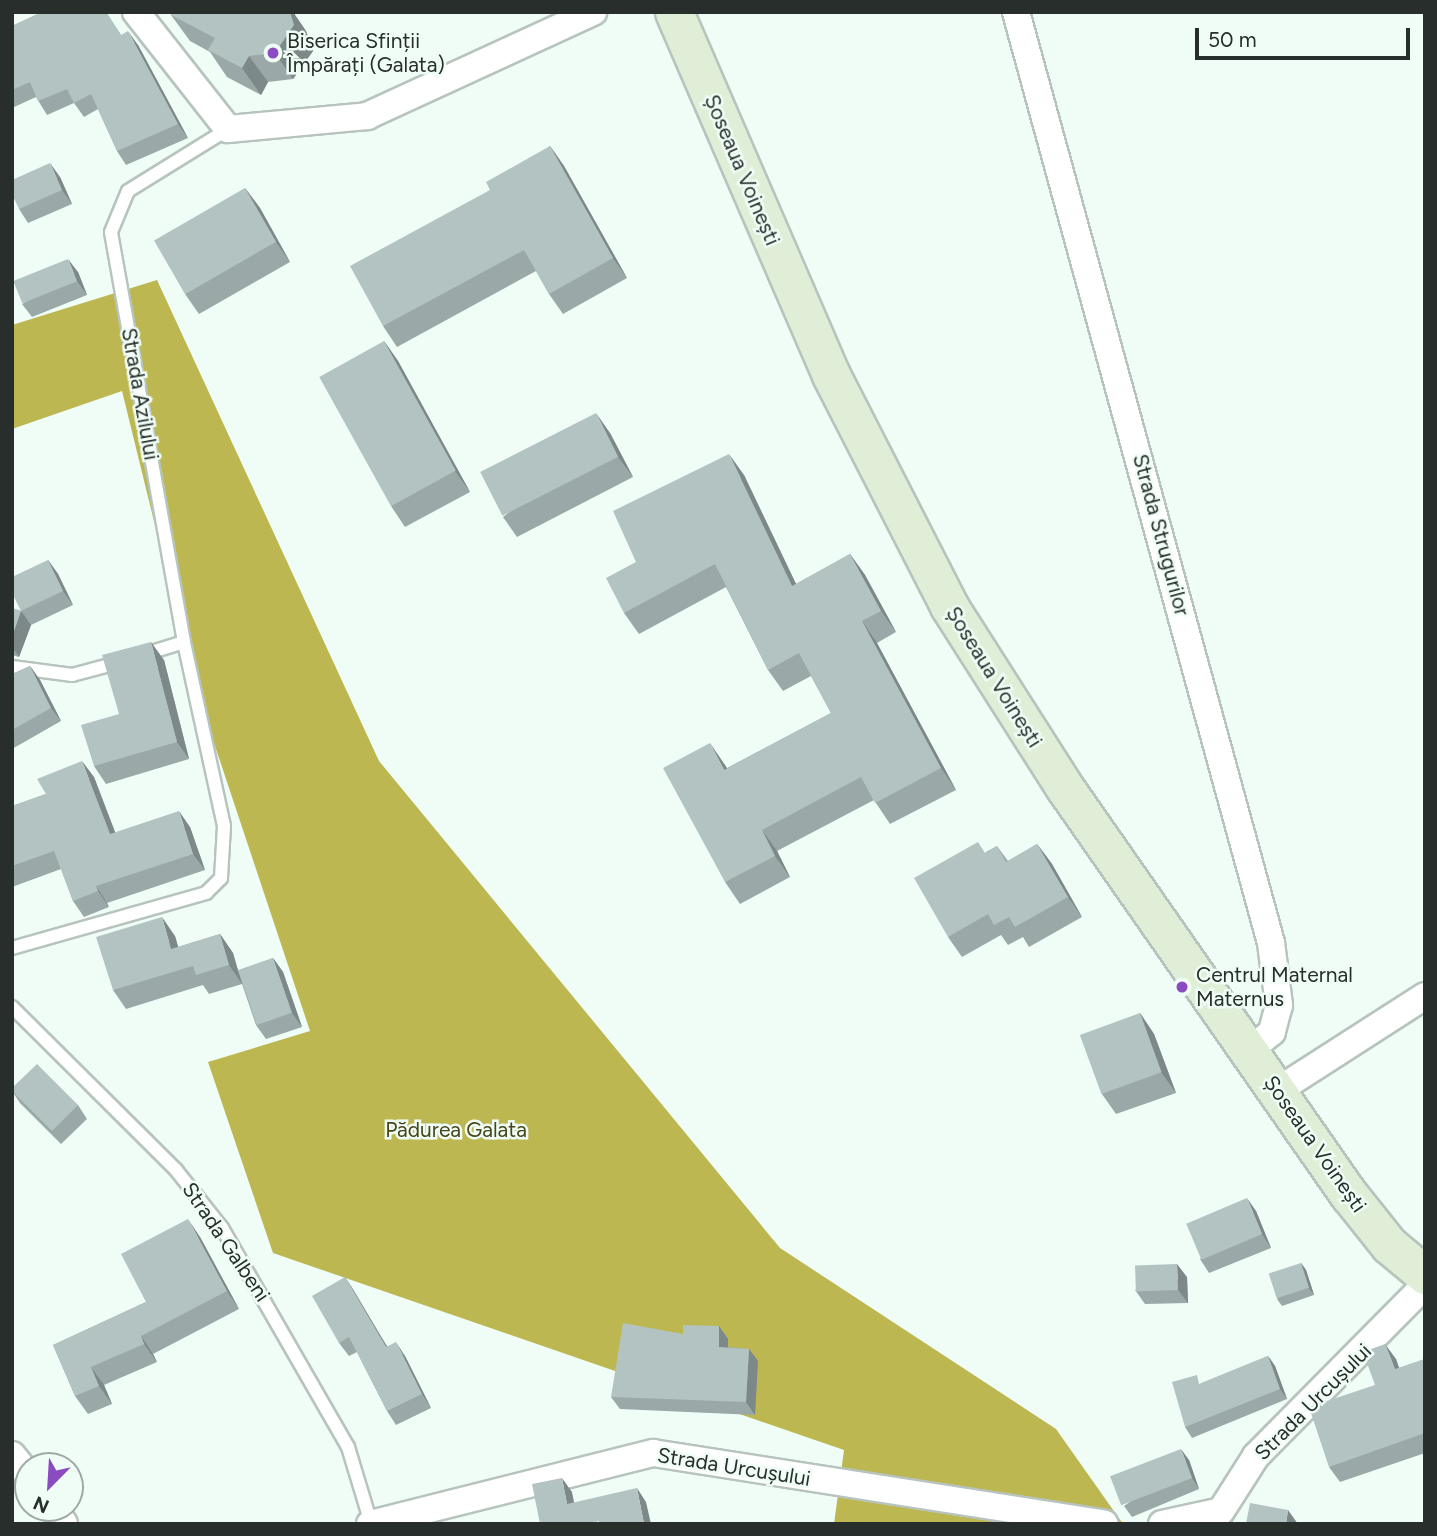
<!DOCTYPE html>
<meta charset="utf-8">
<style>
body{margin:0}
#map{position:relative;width:1437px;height:1536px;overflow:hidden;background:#effdf6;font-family:Figtree,sans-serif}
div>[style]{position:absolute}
.forest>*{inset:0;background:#bdb752}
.roads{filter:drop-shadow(2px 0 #b7c4bd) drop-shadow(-2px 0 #b7c4bd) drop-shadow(0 2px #b7c4bd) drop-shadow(0 -2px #b7c4bd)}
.service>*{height:12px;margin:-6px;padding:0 6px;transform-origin:6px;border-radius:6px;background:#fff}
.minor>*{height:26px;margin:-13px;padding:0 13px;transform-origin:13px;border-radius:13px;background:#fff}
.secondary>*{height:37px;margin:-18.5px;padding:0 18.5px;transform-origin:18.5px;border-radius:18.5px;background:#e0eed7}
.wall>*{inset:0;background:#9aa8a7}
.shaded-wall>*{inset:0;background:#7d8888}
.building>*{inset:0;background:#b3c3c2;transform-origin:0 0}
.dots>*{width:19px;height:19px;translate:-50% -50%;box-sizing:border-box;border:4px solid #effdf6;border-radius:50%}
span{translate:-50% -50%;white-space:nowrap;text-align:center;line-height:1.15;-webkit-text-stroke:5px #effdf6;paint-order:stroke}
.poi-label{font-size:21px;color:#282e2b}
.left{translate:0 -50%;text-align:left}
.street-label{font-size:21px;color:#282e2b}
.park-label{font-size:21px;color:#47451a}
.frame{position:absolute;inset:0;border:14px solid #282e2b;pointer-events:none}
.north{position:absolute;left:14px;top:1452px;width:70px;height:70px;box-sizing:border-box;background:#effdf6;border:2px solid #9faaa5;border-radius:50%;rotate:204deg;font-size:19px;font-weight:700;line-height:28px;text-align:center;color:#282e2b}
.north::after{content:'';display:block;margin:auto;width:24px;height:32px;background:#8c4cc1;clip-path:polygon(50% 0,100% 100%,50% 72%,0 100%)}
.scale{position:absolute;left:1195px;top:28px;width:215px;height:32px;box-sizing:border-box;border:4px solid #282e2b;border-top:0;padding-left:9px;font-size:21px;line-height:24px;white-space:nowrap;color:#282e2b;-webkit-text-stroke:5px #effdf6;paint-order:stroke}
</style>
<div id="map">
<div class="forest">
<div style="clip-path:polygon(157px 280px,379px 761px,780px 1248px,1056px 1429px,1123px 1524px,834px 1524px,844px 1450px,273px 1253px,208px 1062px,310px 1031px,193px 680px,122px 391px,12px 429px,12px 325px)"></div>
</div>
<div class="roads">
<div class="service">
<div style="left:142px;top:655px;width:44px;rotate:-17.2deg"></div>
<div style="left:12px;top:667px;width:61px;rotate:7.6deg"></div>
<div style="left:72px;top:675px;width:51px;rotate:-14.9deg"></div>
<div style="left:12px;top:948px;width:202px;rotate:-15.8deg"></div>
<div style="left:206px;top:893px;width:21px;rotate:-45deg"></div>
<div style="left:221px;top:878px;width:52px;rotate:-86.7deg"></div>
<div style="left:224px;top:826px;width:188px;rotate:-102.3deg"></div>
<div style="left:184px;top:642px;width:416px;rotate:-100.1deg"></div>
<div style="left:111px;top:232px;width:44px;rotate:-67.5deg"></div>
<div style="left:128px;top:191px;width:118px;rotate:-31.8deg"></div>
<div style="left:12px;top:1007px;width:231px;rotate:44.8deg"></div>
<div style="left:176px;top:1170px;width:74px;rotate:51.6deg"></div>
<div style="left:222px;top:1228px;width:253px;rotate:60.1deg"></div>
<div style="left:348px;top:1447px;width:79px;rotate:73.2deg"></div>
</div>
<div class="minor">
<div style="left:136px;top:12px;width:149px;rotate:51.8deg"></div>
<div style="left:228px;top:129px;width:140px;rotate:-5.3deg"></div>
<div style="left:367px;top:116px;width:249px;rotate:-24.7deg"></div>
<div style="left:1016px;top:12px;width:965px;rotate:74.68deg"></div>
<div style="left:1271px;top:943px;width:63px;rotate:82.6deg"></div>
<div style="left:1279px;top:1005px;width:28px;rotate:105deg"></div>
<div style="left:1272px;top:1032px;width:28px;rotate:141deg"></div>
<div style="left:1277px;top:1091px;width:176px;rotate:-32.7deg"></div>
<div style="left:12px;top:1455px;width:26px;rotate:51deg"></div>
<div style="left:53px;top:1508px;width:19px;rotate:55deg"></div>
<div style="left:370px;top:1524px;width:292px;rotate:-14.1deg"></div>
<div style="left:653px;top:1453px;width:457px;rotate:8.9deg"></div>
<div style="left:1162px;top:1524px;width:60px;rotate:-12.4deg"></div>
<div style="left:1221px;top:1511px;width:65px;rotate:-57.5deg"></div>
<div style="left:1256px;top:1456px;width:240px;rotate:-45.3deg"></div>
</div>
<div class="secondary">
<div style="left:674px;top:12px;width:395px;rotate:66.6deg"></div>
<div style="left:831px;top:375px;width:259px;rotate:62.9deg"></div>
<div style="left:949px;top:606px;width:216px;rotate:57.5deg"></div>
<div style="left:1065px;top:788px;width:498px;rotate:55.1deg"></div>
<div style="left:1350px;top:1196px;width:63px;rotate:51.5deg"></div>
<div style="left:1389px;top:1245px;width:47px;rotate:39.8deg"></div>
</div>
</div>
<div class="wall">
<div style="clip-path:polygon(42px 12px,106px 12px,121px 35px,138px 45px,188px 138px,126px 165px,117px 151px,98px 109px,84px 117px,74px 103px,47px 115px,36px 97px,12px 108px,12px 26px)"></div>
<div style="clip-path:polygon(172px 12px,293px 12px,306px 31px,313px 51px,293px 79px,268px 82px,261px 95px,227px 77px,210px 52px,190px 41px,171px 15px)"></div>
<div style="clip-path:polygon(550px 146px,564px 166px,627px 278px,563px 314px,549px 294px,536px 271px,397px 347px,383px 326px,490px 190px)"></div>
<div style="clip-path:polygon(60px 177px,72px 204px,28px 223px,19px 209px)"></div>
<div style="clip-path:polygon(245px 188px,260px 208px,290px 262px,199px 314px,185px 294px)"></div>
<div style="clip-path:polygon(78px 272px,87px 295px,32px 317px,22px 304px)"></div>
<div style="clip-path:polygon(384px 341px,398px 361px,470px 492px,405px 527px,391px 506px)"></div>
<div style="clip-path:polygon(610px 433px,633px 477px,517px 537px,503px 517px)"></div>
<div style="clip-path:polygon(744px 475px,796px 584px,850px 554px,865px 575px,896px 632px,877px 643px,956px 790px,890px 824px,874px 800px,777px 851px,790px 877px,740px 904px,725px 882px,725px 765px,727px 768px,831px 713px,811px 676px,783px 691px,768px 670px,726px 587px,639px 634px,624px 613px,636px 562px)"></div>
<div style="clip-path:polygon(48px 560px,58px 574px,73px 605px,31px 625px,19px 657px,12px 655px,12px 608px,21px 611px)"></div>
<div style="clip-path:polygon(164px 660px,189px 759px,106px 784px,94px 766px,119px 714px)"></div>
<div style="clip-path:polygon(30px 666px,40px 680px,61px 721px,12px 749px,12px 674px)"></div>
<div style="clip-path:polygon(94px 777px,115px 833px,190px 827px,205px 870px,107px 903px,109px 907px,84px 917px,73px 901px,61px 869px,12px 887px,12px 806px)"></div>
<div style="clip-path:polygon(1037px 844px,1052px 864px,1082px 917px,1029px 947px,1023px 937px,1008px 945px,1001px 935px,962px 957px,948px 937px,986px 852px,997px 846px,1008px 861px)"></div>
<div style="clip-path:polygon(220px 934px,233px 953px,238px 971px,273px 958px,283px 972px,302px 1027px,266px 1039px,256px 1025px,242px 984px,209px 994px,203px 985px,126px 1009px,113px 990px,175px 936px,178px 947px)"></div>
<div style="clip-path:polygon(1140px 1013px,1154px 1034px,1176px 1093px,1116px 1114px,1102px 1094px)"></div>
<div style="clip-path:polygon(12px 1091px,78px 1105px,87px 1119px,61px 1144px,20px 1103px)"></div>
<div style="clip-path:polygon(1256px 1211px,1271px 1248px,1209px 1273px,1200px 1259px)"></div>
<div style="clip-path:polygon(200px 1237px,239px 1309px,153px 1354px,157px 1362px,104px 1385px,112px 1404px,88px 1414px,75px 1396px,53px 1345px,146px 1302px)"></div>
<div style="clip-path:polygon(1301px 1263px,1306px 1270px,1314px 1295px,1282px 1306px,1277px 1299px)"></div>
<div style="clip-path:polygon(345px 1277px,354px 1291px,387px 1346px,405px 1356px,431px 1408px,396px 1425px,387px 1411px,357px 1352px,349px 1356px,339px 1343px)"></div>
<div style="clip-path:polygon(1187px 1277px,1188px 1303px,1145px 1304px,1135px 1290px)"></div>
<div style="clip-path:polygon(719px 1326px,728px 1339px,728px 1347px,749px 1349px,758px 1361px,755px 1415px,620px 1409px,611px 1397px,683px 1334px)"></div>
<div style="clip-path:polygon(1268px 1356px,1275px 1366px,1287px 1399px,1192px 1438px,1185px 1427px,1202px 1383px)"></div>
<div style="clip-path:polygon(1396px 1359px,1399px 1368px,1425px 1359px,1425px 1453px,1340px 1482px,1329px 1467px,1375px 1385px)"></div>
<div style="clip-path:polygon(1189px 1460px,1199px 1489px,1132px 1517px,1124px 1506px)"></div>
</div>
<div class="shaded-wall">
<div style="clip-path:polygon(290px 12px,293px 12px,306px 31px,313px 51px,293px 79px,275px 53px)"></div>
<div style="clip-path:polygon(128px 31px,138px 45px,188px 138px,178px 124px)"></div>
<div style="clip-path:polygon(249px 56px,268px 82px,261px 95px,242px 68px)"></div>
<div style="clip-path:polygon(550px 146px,564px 166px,627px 278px,613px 258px)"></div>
<div style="clip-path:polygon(50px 163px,60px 177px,72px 204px,62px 190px)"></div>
<div style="clip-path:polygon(245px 188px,260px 208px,290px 262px,276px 242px)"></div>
<div style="clip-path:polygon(68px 259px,78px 272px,87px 295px,77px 281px)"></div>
<div style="clip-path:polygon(384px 341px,398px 361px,470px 492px,455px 471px)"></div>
<div style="clip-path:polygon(596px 413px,610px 433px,633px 477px,618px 457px)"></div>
<div style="clip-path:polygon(729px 454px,744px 475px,807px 607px,792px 586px)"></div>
<div style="clip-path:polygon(850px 554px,865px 575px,896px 632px,881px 611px)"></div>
<div style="clip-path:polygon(48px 560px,58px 574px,73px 605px,63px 591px)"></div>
<div style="clip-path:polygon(21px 611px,31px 625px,19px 657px,12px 647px,12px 637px)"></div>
<div style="clip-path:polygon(862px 621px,877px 643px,956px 790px,941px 768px)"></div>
<div style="clip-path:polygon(151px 642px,164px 660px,189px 759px,177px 742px)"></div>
<div style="clip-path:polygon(30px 666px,40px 680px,61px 721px,51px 708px)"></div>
<div style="clip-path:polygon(710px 743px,725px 765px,739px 791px,724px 770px)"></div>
<div style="clip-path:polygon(82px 761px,94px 777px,122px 850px,110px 834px)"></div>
<div style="clip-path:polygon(179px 811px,190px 827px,205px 870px,193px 854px)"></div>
<div style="clip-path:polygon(762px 830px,777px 851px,790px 877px,775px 856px)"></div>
<div style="clip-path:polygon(1037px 844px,1052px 864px,1082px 917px,1068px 897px)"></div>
<div style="clip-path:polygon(96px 886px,107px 903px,109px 907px,98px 891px)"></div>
<div style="clip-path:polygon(162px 917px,175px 936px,184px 967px,171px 949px)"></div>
<div style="clip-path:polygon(220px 934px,233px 953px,242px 984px,229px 965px)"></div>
<div style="clip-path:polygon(273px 958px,283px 972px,302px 1027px,292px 1013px)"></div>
<div style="clip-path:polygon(1140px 1013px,1154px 1034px,1176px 1093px,1161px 1072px)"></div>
<div style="clip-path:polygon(1247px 1198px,1256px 1211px,1271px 1248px,1262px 1234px)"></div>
<div style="clip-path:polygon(188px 1219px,200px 1237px,239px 1309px,227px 1291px)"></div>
<div style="clip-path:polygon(1301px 1263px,1306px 1270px,1314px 1295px,1309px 1288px)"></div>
<div style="clip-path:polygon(1177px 1264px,1187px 1277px,1188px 1303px,1178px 1290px)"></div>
<div style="clip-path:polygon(345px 1277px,354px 1291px,395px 1361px,386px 1347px)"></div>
<div style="clip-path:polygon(719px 1326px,728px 1339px,728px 1359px,719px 1347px)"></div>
<div style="clip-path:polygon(141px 1336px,153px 1354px,157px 1362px,144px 1344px)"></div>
<div style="clip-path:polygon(396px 1342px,405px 1356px,431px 1408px,422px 1394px)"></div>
<div style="clip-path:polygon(1385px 1344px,1396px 1359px,1405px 1385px,1395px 1369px)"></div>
<div style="clip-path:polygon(749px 1349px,758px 1361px,755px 1415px,746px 1402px)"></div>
<div style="clip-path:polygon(1268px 1356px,1275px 1366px,1287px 1399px,1280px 1389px)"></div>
<div style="clip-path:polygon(91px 1367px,104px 1385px,112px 1404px,99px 1386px)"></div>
<div style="clip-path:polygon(1181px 1449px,1189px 1460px,1199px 1489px,1192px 1478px)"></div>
<div style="clip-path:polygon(562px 1478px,572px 1492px,577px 1517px,567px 1504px)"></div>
<div style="clip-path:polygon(637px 1488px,646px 1502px,651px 1524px,644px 1524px)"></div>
<div style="clip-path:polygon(1288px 1510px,1298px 1524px,1286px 1524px)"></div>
</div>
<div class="building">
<div style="clip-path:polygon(42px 12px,106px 12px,121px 35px,128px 31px,178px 124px,117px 151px,91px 94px,74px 103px,67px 89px,38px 101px,30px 82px,12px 90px,12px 26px)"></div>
<div style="clip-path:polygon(172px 12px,290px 12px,294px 25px,275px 53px,249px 56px,242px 68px,208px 50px,215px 38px,171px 15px)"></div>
<div style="clip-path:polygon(550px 146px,613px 258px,549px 294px,524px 250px,383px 326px,350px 266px,490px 190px,486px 182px)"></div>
<div style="clip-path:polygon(50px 163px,62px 190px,19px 209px,12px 194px,12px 180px)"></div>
<div style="left:245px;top:188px;width:62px;height:105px;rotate:60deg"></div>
<div style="left:68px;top:259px;width:24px;height:59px;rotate:68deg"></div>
<div style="left:384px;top:341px;width:148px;height:74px;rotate:61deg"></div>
<div style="left:596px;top:413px;width:49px;height:130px;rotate:63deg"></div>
<div style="clip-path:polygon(729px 454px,792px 586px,850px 554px,881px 611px,862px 621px,941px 768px,875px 803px,861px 777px,762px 830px,775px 856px,725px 882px,663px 768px,710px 743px,724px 770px,831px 713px,799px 653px,768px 670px,715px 564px,624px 613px,606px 578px,636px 562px,613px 511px)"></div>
<div style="clip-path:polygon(48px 560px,63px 591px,21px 611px,12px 593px,12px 577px)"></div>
<div style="clip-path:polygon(12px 608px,21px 611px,12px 637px)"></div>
<div style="clip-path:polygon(151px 642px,177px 742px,94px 766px,81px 725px,119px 714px,102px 655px)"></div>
<div style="clip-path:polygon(30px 666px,51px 708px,12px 730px,12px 674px)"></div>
<div style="clip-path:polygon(82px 761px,110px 834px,179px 811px,193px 854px,96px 886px,98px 891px,73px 901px,54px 851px,12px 866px,12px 806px,46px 794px,37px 779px)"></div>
<div style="clip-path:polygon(978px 842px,985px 853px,997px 846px,1006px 862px,1037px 844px,1068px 897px,1015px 927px,1009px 917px,994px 925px,988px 914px,948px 937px,914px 878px)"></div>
<div style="clip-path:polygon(162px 917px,171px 949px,220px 934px,229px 965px,196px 975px,193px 966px,113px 990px,96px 937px)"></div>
<div style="left:273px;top:958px;width:58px;height:37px;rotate:71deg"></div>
<div style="left:1140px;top:1013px;width:63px;height:64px;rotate:70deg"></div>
<div style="clip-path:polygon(37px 1064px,78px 1105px,52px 1131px,12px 1091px,12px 1088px)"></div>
<div style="left:1247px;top:1198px;width:39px;height:66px;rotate:67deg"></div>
<div style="clip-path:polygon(188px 1219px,227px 1291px,141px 1336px,144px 1344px,91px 1367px,99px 1386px,75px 1396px,53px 1345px,146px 1302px,121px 1254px)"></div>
<div style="left:1301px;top:1263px;width:26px;height:34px;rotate:72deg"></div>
<div style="left:1177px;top:1264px;width:26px;height:42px;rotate:88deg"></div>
<div style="clip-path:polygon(345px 1277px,386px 1347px,396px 1342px,422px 1394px,387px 1411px,349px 1337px,339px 1343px,312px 1296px)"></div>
<div style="clip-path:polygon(623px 1323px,683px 1334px,683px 1325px,719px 1326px,719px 1347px,749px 1349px,746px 1402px,611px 1397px)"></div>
<div style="clip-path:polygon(1385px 1344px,1395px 1369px,1425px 1359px,1425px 1433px,1329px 1467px,1309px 1407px,1375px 1385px,1363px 1352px)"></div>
<div style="clip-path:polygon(1268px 1356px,1280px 1389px,1185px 1427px,1172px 1382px,1197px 1375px,1199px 1384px)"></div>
<div style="left:1181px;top:1449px;width:31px;height:76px;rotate:69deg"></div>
<div style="clip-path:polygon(562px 1478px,567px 1504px,637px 1488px,644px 1524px,599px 1524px,599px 1521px,584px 1524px,540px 1524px,532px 1484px)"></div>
<div style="clip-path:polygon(1250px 1503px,1288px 1510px,1286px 1524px,1246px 1524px)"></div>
</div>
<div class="dots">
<div style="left:273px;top:53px;background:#8c4cc1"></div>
<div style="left:1182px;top:987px;background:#8c4cc1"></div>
</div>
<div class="poi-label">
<span class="left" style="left:287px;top:53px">Biserica Sfinții<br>Împărați (Galata)</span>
<span class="left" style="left:1196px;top:987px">Centrul Maternal<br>Maternus</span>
</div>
<div class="street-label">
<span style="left:742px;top:170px;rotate:67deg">Șoseaua Voinești</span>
<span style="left:140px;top:394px;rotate:80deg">Strada Azilului</span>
<span style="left:1161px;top:535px;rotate:75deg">Strada Strugurilor</span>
<span style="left:994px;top:677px;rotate:58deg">Șoseaua Voinești</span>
<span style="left:1315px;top:1144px;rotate:55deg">Șoseaua Voinești</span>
<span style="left:226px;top:1242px;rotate:56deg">Strada Galbeni</span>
<span style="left:1313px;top:1402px;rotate:-45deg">Strada Urcușului</span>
<span style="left:734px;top:1467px;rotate:9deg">Strada Urcușului</span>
</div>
<div class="park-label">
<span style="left:456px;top:1130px">Pădurea Galata</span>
</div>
<div class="frame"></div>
<div class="north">N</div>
<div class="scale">50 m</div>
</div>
